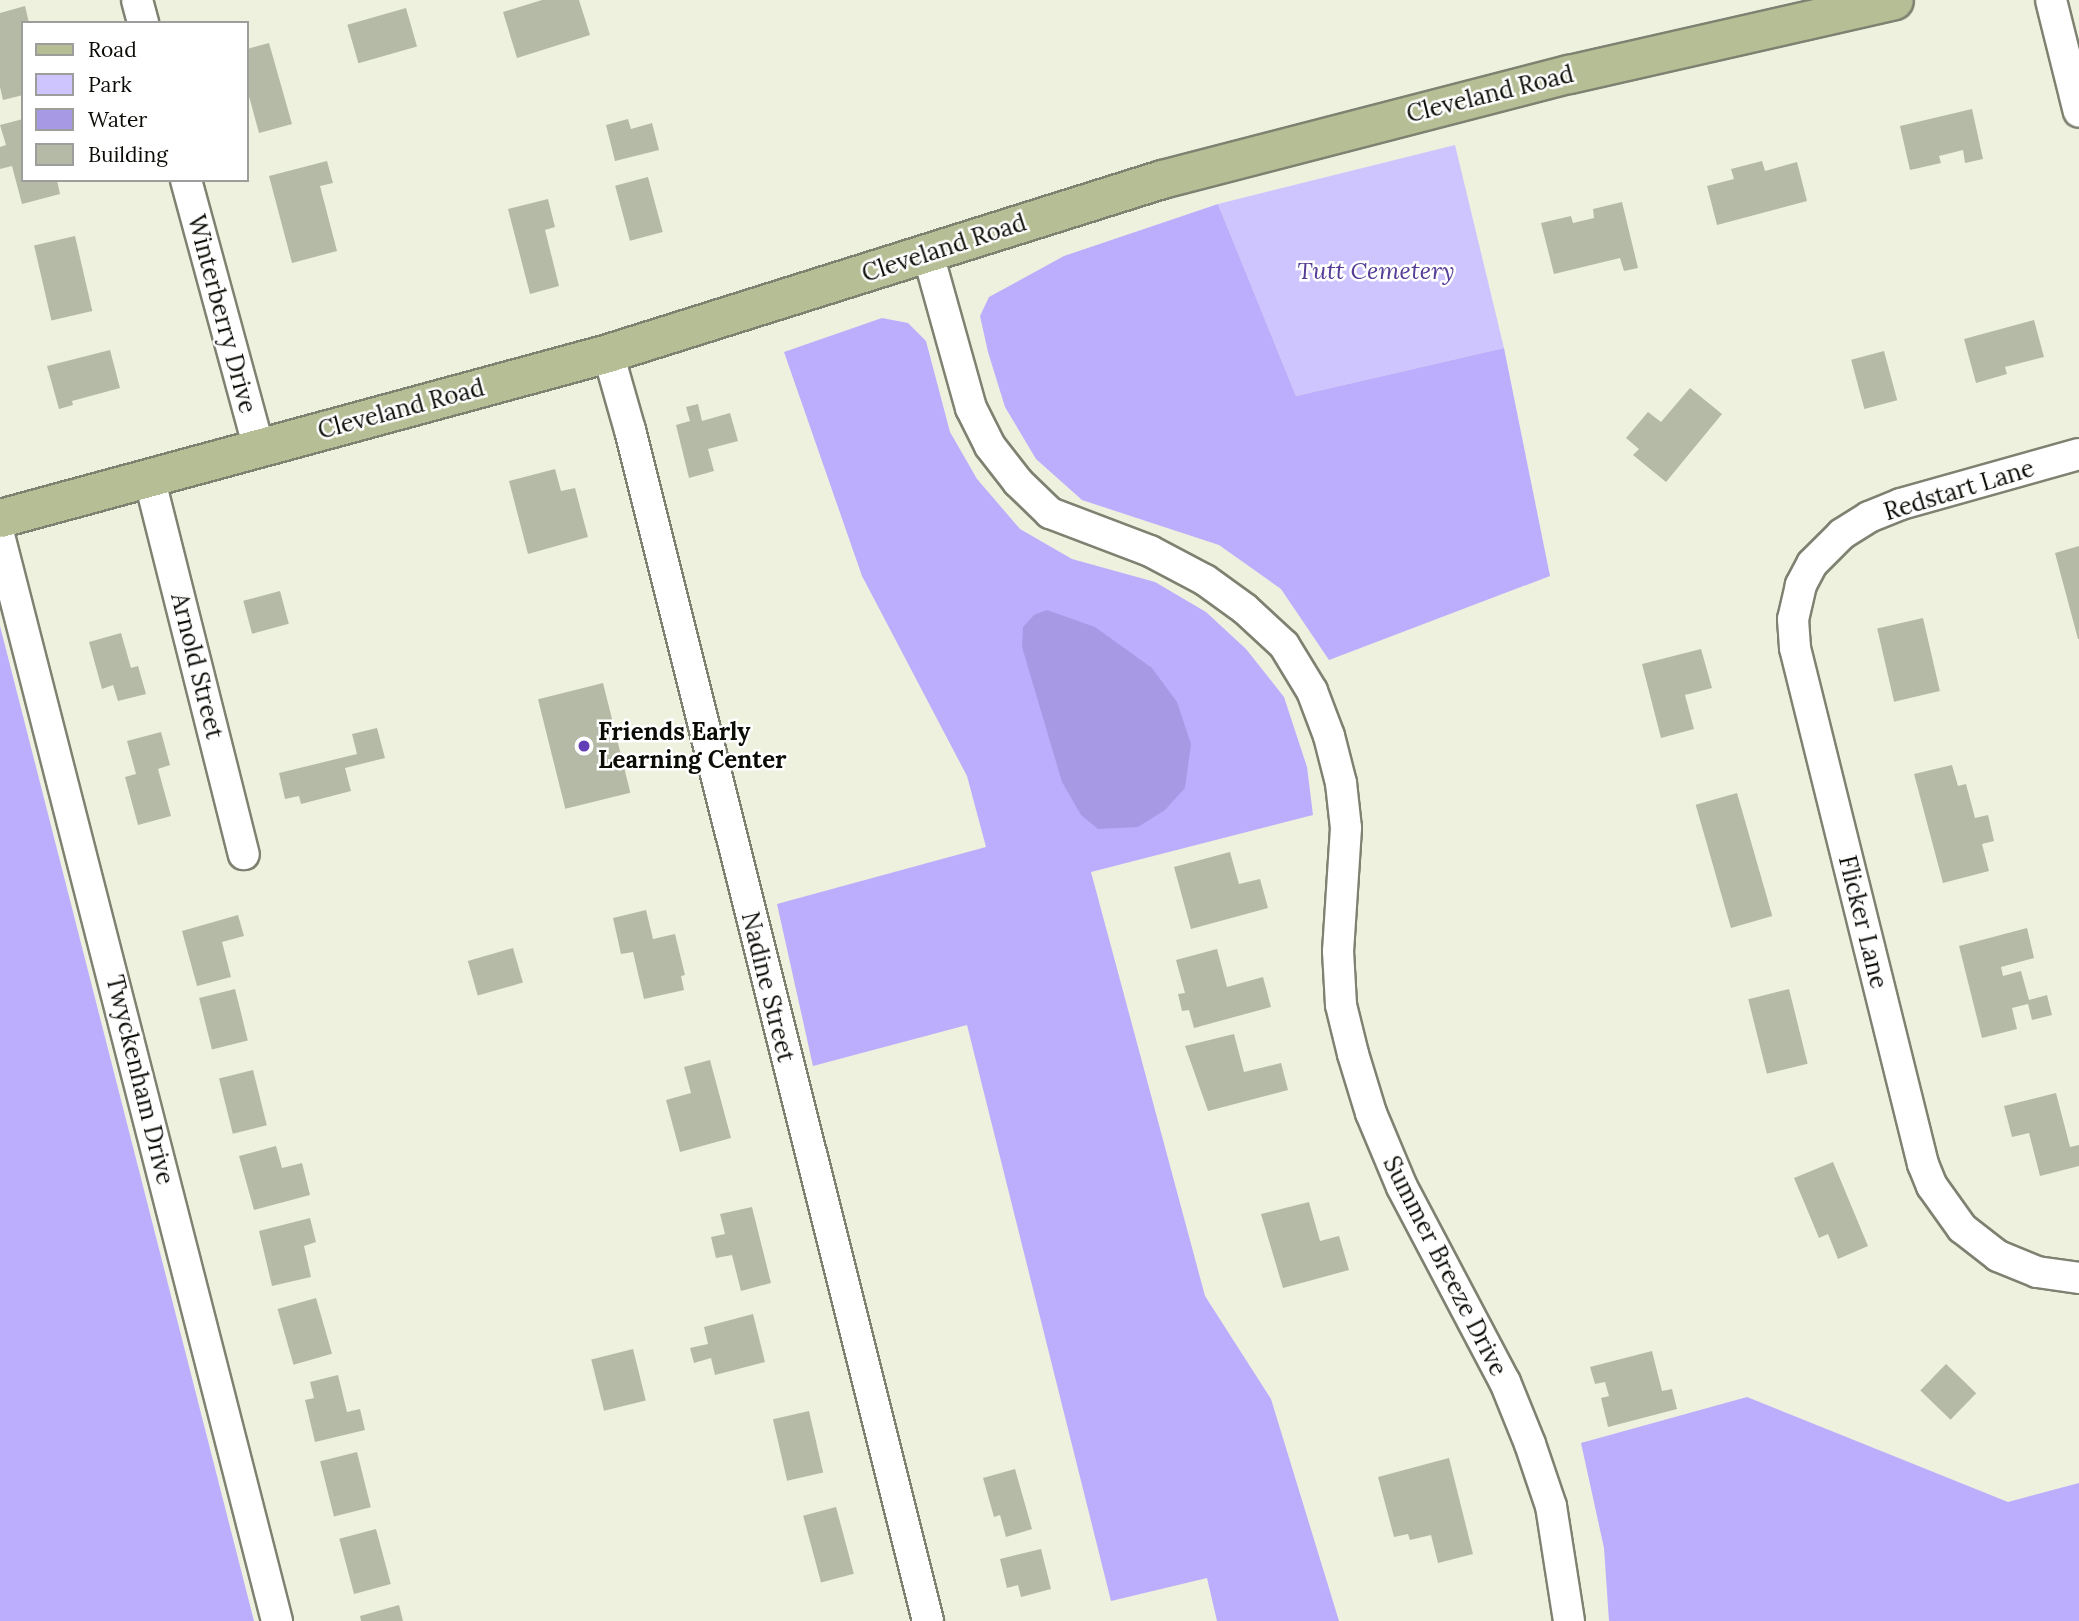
<!DOCTYPE html>
<style>
body{margin:0}
#map{position:relative;width:2079px;height:1621px;overflow:hidden;background:#edf1de;font-family:Lora,serif}
div>[style]{position:absolute}
.green>*{inset:0;background:#cec5fe}
.forest>*{inset:0;background:#bcaefc}
.water>*{inset:0;background:#a899e5}
.building>*{inset:0;background:#b5baa7;transform-origin:0 0}
.roads{filter:drop-shadow(2px 0 #7e8271) drop-shadow(-2px 0 #7e8271) drop-shadow(0 2px #7e8271) drop-shadow(0 -2px #7e8271)}
.minor>*{height:30px;margin:-15px;padding:0 15px;transform-origin:15px;border-radius:15px;background:#fff}
.major>*{height:37px;margin:-18.5px;padding:0 18.5px;transform-origin:18.5px;border-radius:18.5px;background:#b6be95}
.dots>*{width:19px;height:19px;translate:-50% -50%;box-sizing:border-box;border:4px solid #fff;border-radius:50%}
span{translate:-50% -50%;white-space:nowrap;text-align:center;line-height:1.15;-webkit-text-stroke:5px #fff;paint-order:stroke}
.street-label{font-size:24px;color:#0b0c06}
.park-label{font-size:24px;color:#563e97;font-style:italic}
.poi-label{font-size:24px;color:#0b0c06;font-weight:700}
.left{translate:0 -50%;text-align:left}
.legend{position:absolute;left:21px;top:21px;width:228px;height:161px;box-sizing:border-box;background:#fff;border:2px solid #9d9e9b;margin:0;padding:9px 12px;list-style:none;font-size:21px;color:#0b0c06}
.legend li{display:flex;align-items:center;gap:14px;height:35px}
.legend b{width:35px;border:2px solid #9d9e9b}
</style>
<div id="map">
<div class="green">
<div style="clip-path:polygon(1455px 145px,1504px 348px,1296px 396px,1218px 204px)"></div>
</div>
<div class="forest">
<div style="clip-path:polygon(1218px 204px,1296px 396px,1504px 348px,1550px 576px,1329px 660px,1281px 589px,1219px 545px,1082px 500px,1036px 459px,1005px 407px,988px 352px,980px 316px,989px 297px,1064px 256px)"></div>
<div style="clip-path:polygon(882px 318px,908px 323px,926px 341px,950px 432px,977px 479px,1020px 529px,1072px 559px,1155px 582px,1206px 612px,1246px 649px,1284px 697px,1307px 767px,1313px 815px,1091px 872px,1205px 1296px,1271px 1399px,1339px 1621px,1217px 1621px,1207px 1578px,1111px 1601px,967px 1025px,813px 1066px,777px 904px,986px 847px,967px 776px,862px 576px,784px 352px)"></div>
<div style="clip-path:polygon(0 626px,254px 1621px,0 1621px)"></div>
<div style="clip-path:polygon(1747px 1397px,2008px 1502px,2079px 1483px,2079px 1621px,1609px 1621px,1604px 1548px,1581px 1443px)"></div>
</div>
<div class="water">
<div style="clip-path:polygon(1047px 610px,1095px 627px,1152px 668px,1177px 702px,1191px 744px,1185px 788px,1165px 810px,1138px 827px,1098px 829px,1081px 815px,1062px 782px,1022px 647px,1023px 627px,1034px 615px)"></div>
</div>
<div class="building">
<div style="clip-path:polygon(542px 0,579px 0,590px 35px,517px 58px,503px 12px)"></div>
<div style="clip-path:polygon(25px 6px,29px 23px,23px 23px,23px 95px,3px 100px,0 87px,0 13px)"></div>
<div style="left:406px;top:8px;width:40px;height:61px;rotate:74deg"></div>
<div style="clip-path:polygon(269px 43px,292px 124px,259px 133px,247px 89px,247px 49px)"></div>
<div style="clip-path:polygon(1972px 109px,1983px 159px,1965px 163px,1963px 150px,1939px 156px,1941px 163px,1910px 170px,1900px 126px)"></div>
<div style="clip-path:polygon(23px 119px,23px 180px,57px 180px,60px 194px,22px 204px,12px 166px,0 169px,0 147px,6px 145px,0 125px)"></div>
<div style="clip-path:polygon(628px 119px,631px 129px,652px 123px,659px 150px,615px 161px,606px 125px)"></div>
<div style="clip-path:polygon(327px 161px,333px 183px,320px 186px,337px 251px,292px 263px,269px 176px)"></div>
<div style="clip-path:polygon(1762px 161px,1765px 171px,1797px 162px,1807px 201px,1717px 225px,1707px 186px,1734px 179px,1731px 169px)"></div>
<div style="left:648px;top:177px;width:57px;height:34px;rotate:75deg"></div>
<div style="clip-path:polygon(548px 199px,555px 227px,545px 230px,559px 286px,530px 294px,508px 209px)"></div>
<div style="clip-path:polygon(1622px 202px,1638px 268px,1624px 271px,1620px 258px,1554px 274px,1541px 223px,1571px 216px,1573px 223px,1594px 218px,1593px 209px)"></div>
<div style="left:75px;top:236px;width:77px;height:42px;rotate:77deg"></div>
<div style="clip-path:polygon(2034px 320px,2044px 357px,2005px 367px,2007px 374px,1976px 383px,1964px 339px)"></div>
<div style="clip-path:polygon(110px 350px,120px 388px,72px 401px,73px 405px,59px 409px,47px 366px)"></div>
<div style="left:1884px;top:351px;width:51px;height:34px;rotate:75deg"></div>
<div style="clip-path:polygon(1690px 388px,1722px 414px,1666px 482px,1633px 455px,1639px 449px,1626px 438px,1648px 412px,1661px 422px)"></div>
<div style="clip-path:polygon(698px 404px,702px 421px,730px 413px,738px 441px,708px 449px,714px 471px,689px 478px,676px 425px,690px 421px,686px 407px)"></div>
<div style="clip-path:polygon(555px 469px,561px 491px,575px 488px,588px 537px,528px 554px,509px 481px)"></div>
<div style="clip-path:polygon(2079px 546px,2079px 639px,2078px 639px,2055px 553px)"></div>
<div style="left:280px;top:591px;width:34px;height:38px;rotate:75deg"></div>
<div style="left:1923px;top:618px;width:75px;height:47px;rotate:77deg"></div>
<div style="clip-path:polygon(121px 633px,131px 668px,138px 666px,146px 694px,118px 701px,113px 685px,102px 689px,89px 642px)"></div>
<div style="clip-path:polygon(1701px 649px,1712px 688px,1685px 695px,1694px 729px,1661px 738px,1642px 664px)"></div>
<div style="left:603px;top:683px;width:113px;height:67px;rotate:76deg"></div>
<div style="clip-path:polygon(377px 728px,385px 758px,345px 768px,351px 791px,301px 804px,299px 796px,285px 799px,279px 773px,357px 754px,352px 734px)"></div>
<div style="clip-path:polygon(161px 732px,170px 765px,158px 769px,171px 816px,138px 825px,125px 777px,136px 774px,127px 741px)"></div>
<div style="clip-path:polygon(1952px 765px,1958px 786px,1966px 784px,1975px 818px,1988px 815px,1994px 841px,1982px 844px,1989px 871px,1943px 883px,1914px 774px)"></div>
<div style="left:1737px;top:793px;width:128px;height:43px;rotate:74deg"></div>
<div style="clip-path:polygon(1230px 852px,1239px 884px,1260px 879px,1268px 908px,1191px 929px,1174px 867px)"></div>
<div style="clip-path:polygon(646px 910px,653px 939px,675px 934px,685px 975px,681px 976px,684px 990px,644px 999px,633px 952px,621px 954px,613px 918px)"></div>
<div style="clip-path:polygon(238px 915px,244px 936px,222px 942px,231px 977px,197px 986px,182px 931px)"></div>
<div style="clip-path:polygon(2027px 928px,2034px 958px,2001px 967px,2003px 976px,2021px 971px,2029px 1000px,2047px 995px,2052px 1015px,2032px 1020px,2028px 1004px,2012px 1008px,2017px 1029px,1982px 1038px,1959px 946px)"></div>
<div style="left:513px;top:948px;width:36px;height:47px;rotate:74deg"></div>
<div style="clip-path:polygon(1217px 949px,1227px 987px,1263px 977px,1271px 1007px,1194px 1028px,1189px 1010px,1182px 1011px,1178px 994px,1185px 993px,1176px 960px)"></div>
<div style="left:235px;top:989px;width:53px;height:37px;rotate:76deg"></div>
<div style="left:1789px;top:989px;width:77px;height:42px;rotate:76deg"></div>
<div style="clip-path:polygon(1234px 1034px,1244px 1072px,1281px 1063px,1288px 1090px,1208px 1111px,1185px 1046px)"></div>
<div style="clip-path:polygon(710px 1060px,731px 1138px,680px 1152px,666px 1100px,691px 1093px,684px 1067px)"></div>
<div style="left:253px;top:1070px;width:57px;height:35px;rotate:76deg"></div>
<div style="clip-path:polygon(2056px 1093px,2070px 1147px,2079px 1145px,2079px 1166px,2040px 1176px,2029px 1133px,2012px 1137px,2004px 1106px)"></div>
<div style="clip-path:polygon(276px 1146px,282px 1168px,302px 1163px,310px 1195px,254px 1210px,239px 1156px)"></div>
<div style="clip-path:polygon(1833px 1162px,1868px 1246px,1838px 1259px,1828px 1234px,1819px 1238px,1794px 1178px)"></div>
<div style="clip-path:polygon(1309px 1202px,1320px 1241px,1339px 1236px,1349px 1270px,1283px 1288px,1261px 1214px)"></div>
<div style="clip-path:polygon(752px 1207px,771px 1283px,741px 1291px,732px 1255px,716px 1258px,711px 1237px,725px 1234px,720px 1214px)"></div>
<div style="clip-path:polygon(310px 1218px,316px 1242px,304px 1246px,311px 1277px,272px 1286px,259px 1231px)"></div>
<div style="left:316px;top:1298px;width:58px;height:40px;rotate:74deg"></div>
<div style="clip-path:polygon(753px 1314px,765px 1362px,715px 1375px,711px 1358px,694px 1363px,690px 1348px,708px 1344px,704px 1327px)"></div>
<div style="left:633px;top:1349px;width:53px;height:43px;rotate:76deg"></div>
<div style="clip-path:polygon(1652px 1351px,1662px 1391px,1672px 1389px,1677px 1409px,1608px 1427px,1601px 1398px,1609px 1396px,1605px 1382px,1595px 1384px,1590px 1367px)"></div>
<div style="left:1946px;top:1364px;width:42px;height:37px;rotate:44deg"></div>
<div style="clip-path:polygon(338px 1375px,347px 1412px,360px 1409px,365px 1430px,315px 1442px,305px 1400px,314px 1398px,310px 1382px)"></div>
<div style="left:809px;top:1411px;width:63px;height:37px;rotate:77deg"></div>
<div style="left:357px;top:1452px;width:57px;height:38px;rotate:76deg"></div>
<div style="clip-path:polygon(1449px 1458px,1473px 1554px,1438px 1563px,1431px 1535px,1410px 1540px,1408px 1534px,1394px 1537px,1378px 1477px)"></div>
<div style="clip-path:polygon(1015px 1469px,1032px 1529px,1006px 1537px,1000px 1515px,994px 1517px,983px 1478px)"></div>
<div style="left:836px;top:1507px;width:69px;height:34px;rotate:75deg"></div>
<div style="left:376px;top:1529px;width:57px;height:38px;rotate:75deg"></div>
<div style="clip-path:polygon(1041px 1549px,1051px 1589px,1021px 1597px,1018px 1585px,1007px 1588px,1000px 1559px)"></div>
<div style="clip-path:polygon(399px 1605px,403px 1621px,361px 1621px,360px 1616px)"></div>
</div>
<div class="roads">
<div class="minor">
<div style="left:137px;top:0;width:24px;rotate:75deg"></div>
<div style="left:2051px;top:0;width:115px;rotate:76deg"></div>
<div style="left:186px;top:180px;width:278px;rotate:74.8deg"></div>
<div style="left:928px;top:254px;width:160px;rotate:74.4deg"></div>
<div style="left:971px;top:408px;width:42px;rotate:63.4deg"></div>
<div style="left:990px;top:446px;width:46px;rotate:52.1deg"></div>
<div style="left:1018px;top:482px;width:45px;rotate:44.1deg"></div>
<div style="left:1050px;top:513px;width:107px;rotate:20.8deg"></div>
<div style="left:1150px;top:551px;width:62px;rotate:27.8deg"></div>
<div style="left:1205px;top:580px;width:49px;rotate:35.9deg"></div>
<div style="left:1245px;top:609px;width:53px;rotate:42.7deg"></div>
<div style="left:1284px;top:645px;width:54px;rotate:58.7deg"></div>
<div style="left:1312px;top:691px;width:48px;rotate:69.3deg"></div>
<div style="left:1329px;top:736px;width:49px;rotate:75.7deg"></div>
<div style="left:1341px;top:783px;width:45px;rotate:83.7deg"></div>
<div style="left:1346px;top:828px;width:123px;rotate:93.7deg"></div>
<div style="left:1338px;top:951px;width:54px;rotate:86.8deg"></div>
<div style="left:1341px;top:1005px;width:50px;rotate:76.2deg"></div>
<div style="left:1353px;top:1054px;width:62px;rotate:73deg"></div>
<div style="left:1371px;top:1113px;width:80px;rotate:67.3deg"></div>
<div style="left:1402px;top:1187px;width:221px;rotate:62.2deg"></div>
<div style="left:1505px;top:1382px;width:67px;rotate:68deg"></div>
<div style="left:1530px;top:1444px;width:65px;rotate:71.3deg"></div>
<div style="left:1551px;top:1506px;width:116px;rotate:81.1deg"></div>
<div style="left:608px;top:353px;width:80px;rotate:74.1deg"></div>
<div style="left:630px;top:430px;width:1228px;rotate:75.95deg"></div>
<div style="left:2079px;top:454px;width:185px;rotate:164.3deg"></div>
<div style="left:1901px;top:504px;width:35px;rotate:158deg"></div>
<div style="left:1869px;top:517px;width:32px;rotate:148deg"></div>
<div style="left:1842px;top:534px;width:42px;rotate:135deg"></div>
<div style="left:1812px;top:564px;width:24px;rotate:118deg"></div>
<div style="left:1801px;top:585px;width:35px;rotate:103deg"></div>
<div style="left:1793px;top:619px;width:29px;rotate:86deg"></div>
<div style="left:1795px;top:648px;width:532px;rotate:76.07deg"></div>
<div style="left:1923px;top:1164px;width:24px;rotate:68deg"></div>
<div style="left:1932px;top:1186px;width:52px;rotate:54.5deg"></div>
<div style="left:1962px;top:1228px;width:46px;rotate:37.9deg"></div>
<div style="left:1998px;top:1256px;width:42px;rotate:22.3deg"></div>
<div style="left:2037px;top:1272px;width:42px;rotate:8.1deg"></div>
<div style="left:149px;top:477px;width:389px;rotate:75.9deg"></div>
<div style="left:0;top:539px;width:1117px;rotate:75.64deg"></div>
</div>
<div class="major">
<div style="left:0;top:518px;width:630px;rotate:-15.18deg"></div>
<div style="left:608px;top:353px;width:581px;rotate:-17.44deg"></div>
<div style="left:1162px;top:179px;width:420px;rotate:-14.5deg"></div>
<div style="left:1569px;top:74px;width:333px;rotate:-12.8deg"></div>
</div>
</div>
<div class="dots">
<div style="left:584px;top:746px;background:#633fb7"></div>
</div>
<div class="street-label">
<span style="left:1490px;top:94px;rotate:-14deg">Cleveland Road</span>
<span style="left:944px;top:248px;rotate:-18deg">Cleveland Road</span>
<span style="left:222px;top:314px;rotate:75deg">Winterberry Drive</span>
<span style="left:401px;top:409px;rotate:-15deg">Cleveland Road</span>
<span style="left:1959px;top:490px;rotate:-17deg">Redstart Lane</span>
<span style="left:197px;top:666px;rotate:76deg">Arnold Street</span>
<span style="left:1863px;top:922px;rotate:76deg">Flicker Lane</span>
<span style="left:768px;top:987px;rotate:76deg">Nadine Street</span>
<span style="left:140px;top:1080px;rotate:76deg">Twyckenham Drive</span>
<span style="left:1445px;top:1266px;rotate:63deg">Summer Breeze Drive</span>
</div>
<div class="park-label">
<span style="left:1376px;top:271px">Tutt Cemetery</span>
</div>
<div class="poi-label">
<span class="left" style="left:598px;top:746px">Friends Early<br>Learning Center</span>
</div>
<ul class="legend">
<li><b style="height:9px;background:#b6be95"></b>Road</li>
<li><b style="height:19px;background:#cec5fe"></b>Park</li>
<li><b style="height:19px;background:#a899e5"></b>Water</li>
<li><b style="height:19px;background:#b5baa7"></b>Building</li>
</ul>
</div>
